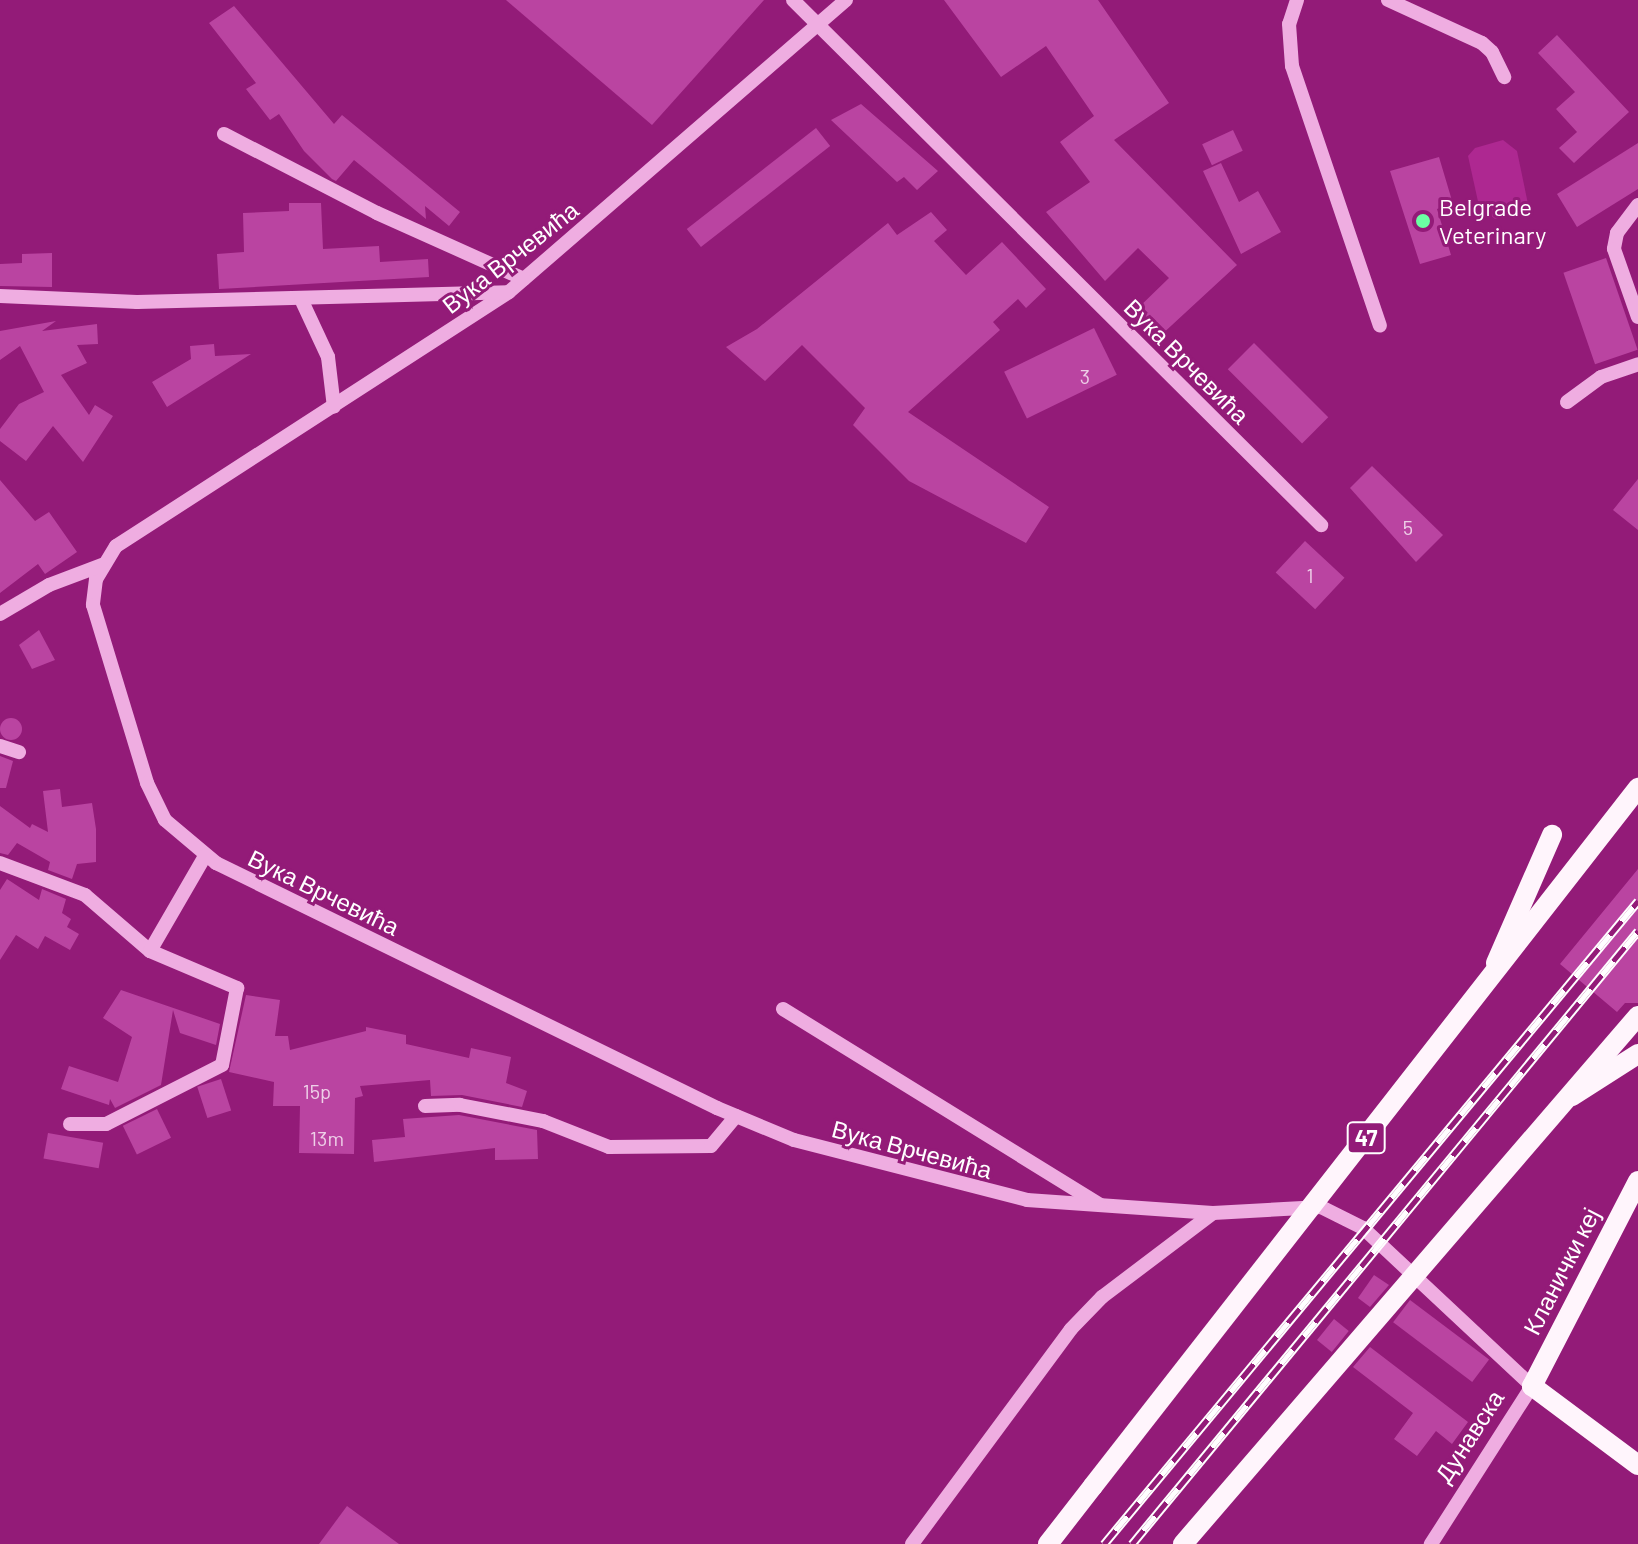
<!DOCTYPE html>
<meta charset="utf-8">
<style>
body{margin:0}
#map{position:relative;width:1638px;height:1544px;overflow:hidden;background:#931b78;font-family:Barlow,sans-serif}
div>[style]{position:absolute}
.green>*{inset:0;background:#ae2891}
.building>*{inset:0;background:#ba44a1;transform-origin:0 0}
.round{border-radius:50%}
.minor>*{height:14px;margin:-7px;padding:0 7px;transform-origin:7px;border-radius:7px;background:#efade1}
.major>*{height:20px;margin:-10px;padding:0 10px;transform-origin:10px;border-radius:10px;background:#fff5fc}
.rail>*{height:9px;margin-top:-4.5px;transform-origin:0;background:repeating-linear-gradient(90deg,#931b78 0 18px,#fff 0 36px);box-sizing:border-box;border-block:2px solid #fff}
.major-bridge>*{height:20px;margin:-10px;padding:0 10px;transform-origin:10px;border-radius:10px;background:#fff5fc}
.dots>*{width:22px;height:22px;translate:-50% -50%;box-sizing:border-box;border:4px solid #931b78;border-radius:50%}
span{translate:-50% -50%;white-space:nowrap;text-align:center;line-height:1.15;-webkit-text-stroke:6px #931b78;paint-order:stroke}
.number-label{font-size:20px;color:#eed0e8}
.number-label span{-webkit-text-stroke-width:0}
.shield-label span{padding:2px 6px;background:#931b78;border:2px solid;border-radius:6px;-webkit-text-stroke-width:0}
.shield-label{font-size:22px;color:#fff;font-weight:700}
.poi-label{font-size:24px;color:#fff}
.left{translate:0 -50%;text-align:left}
.street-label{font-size:24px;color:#fff}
</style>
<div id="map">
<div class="green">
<div style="clip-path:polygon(1503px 140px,1517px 151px,1528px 204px,1522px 212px,1495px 219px,1479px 206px,1468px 156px,1475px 148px)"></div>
</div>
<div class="building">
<div style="clip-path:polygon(506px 0,764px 0,652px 125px)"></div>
<div style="clip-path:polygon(944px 0,1098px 0,1169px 103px,1114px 140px,1237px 265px,1159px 337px,1134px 312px,1169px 278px,1138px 248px,1105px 281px,1046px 212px,1090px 182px,1060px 142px,1094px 116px,1046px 46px,1001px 77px)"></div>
<div style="clip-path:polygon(234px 6px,334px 124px,342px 115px,460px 212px,449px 226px,425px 206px,426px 219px,354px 160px,336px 181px,332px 179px,304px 151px,279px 114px,270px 120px,246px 89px,256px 83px,209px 23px)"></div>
<div style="clip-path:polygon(1557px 35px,1629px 112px,1574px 163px,1559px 148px,1577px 132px,1556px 109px,1575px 92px,1538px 53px)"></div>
<div style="clip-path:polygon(861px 104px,938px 171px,917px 190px,904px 177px,897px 182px,831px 120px)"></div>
<div style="left:816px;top:128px;width:23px;height:164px;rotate:52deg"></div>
<div style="left:1233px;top:130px;width:23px;height:34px;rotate:65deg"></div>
<div style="clip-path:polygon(1638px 143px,1638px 189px,1577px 227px,1557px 194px)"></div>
<div style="clip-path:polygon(1439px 157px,1453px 204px,1437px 209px,1451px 255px,1420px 264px,1390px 171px)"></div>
<div style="clip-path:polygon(1221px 163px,1239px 202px,1258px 191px,1281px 232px,1241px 254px,1203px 171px)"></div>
<div style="clip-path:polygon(289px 203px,321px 203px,323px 249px,379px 246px,380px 262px,428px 259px,429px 277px,219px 289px,217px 254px,244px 252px,243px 213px,289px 211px)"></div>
<div style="clip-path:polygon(931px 212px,947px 230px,934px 241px,966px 275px,1002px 242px,1046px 289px,1026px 308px,1018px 299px,993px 322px,1000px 330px,908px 412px,1049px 507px,1026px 543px,909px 481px,853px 425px,865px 408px,802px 345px,765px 381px,726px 347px,757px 329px,888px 223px,897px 235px)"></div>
<div style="clip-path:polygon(52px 253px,52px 287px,0 286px,0 264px,22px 263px,22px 254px)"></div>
<div style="left:1606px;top:258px;width:97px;height:45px;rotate:71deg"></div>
<div style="clip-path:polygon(56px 321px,42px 331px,97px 324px,98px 344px,77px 345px,87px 363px,61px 375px,89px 415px,95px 405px,113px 416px,83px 462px,53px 426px,26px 461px,0 441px,0 429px,19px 404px,44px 392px,20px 346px,0 360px,0 331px)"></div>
<div style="left:1094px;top:328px;width:52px;height:100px;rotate:64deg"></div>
<div style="left:1254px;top:343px;width:105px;height:37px;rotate:45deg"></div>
<div style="clip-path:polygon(214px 344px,215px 356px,251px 354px,167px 407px,152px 382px,191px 359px,190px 346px)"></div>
<div style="clip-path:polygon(1372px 466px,1443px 535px,1416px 562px,1350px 488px)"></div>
<div style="clip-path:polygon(1638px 479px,1638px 530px,1613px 510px)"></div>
<div style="clip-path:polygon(0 480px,35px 521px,49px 512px,77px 552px,45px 574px,38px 564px,0 593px)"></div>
<div style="left:1305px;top:541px;width:54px;height:43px;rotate:43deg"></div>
<div style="clip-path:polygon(39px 630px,55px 660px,32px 669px,19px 645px)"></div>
<div class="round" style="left:0;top:718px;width:22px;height:22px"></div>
<div style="clip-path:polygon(0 756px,13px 761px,6px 788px,0 788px)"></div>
<div style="clip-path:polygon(60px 789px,62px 807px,92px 803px,96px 829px,96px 862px,77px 864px,72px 879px,48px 870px,50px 862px,17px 843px,8px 855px,0 853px,0 806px,30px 828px,32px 824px,48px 832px,43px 791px)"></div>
<div style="clip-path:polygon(1638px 869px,1638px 1003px,1625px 1003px,1617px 1012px,1560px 964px)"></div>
<div style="clip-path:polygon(7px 879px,39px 900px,42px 889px,66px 899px,62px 913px,71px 919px,67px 927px,79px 934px,70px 950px,45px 936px,38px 949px,16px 935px,0 960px,0 890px)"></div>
<div style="clip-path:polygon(121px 990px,220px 1024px,216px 1045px,180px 1033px,173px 1010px,161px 1085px,115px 1108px,110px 1099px,109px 1105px,61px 1089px,69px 1066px,118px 1082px,132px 1037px,103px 1018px)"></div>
<div style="clip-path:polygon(246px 995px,280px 1000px,275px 1036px,288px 1036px,290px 1050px,366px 1031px,366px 1027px,406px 1035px,406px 1044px,469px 1058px,471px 1048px,511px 1057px,506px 1083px,527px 1091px,522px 1107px,462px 1095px,431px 1096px,430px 1080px,360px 1086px,363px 1096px,355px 1098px,354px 1154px,299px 1153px,300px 1106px,273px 1106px,274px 1082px,229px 1072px)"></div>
<div style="left:221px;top:1079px;width:33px;height:25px;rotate:72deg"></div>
<div style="left:157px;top:1109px;width:32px;height:38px;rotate:64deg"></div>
<div style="clip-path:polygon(459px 1115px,537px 1130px,538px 1159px,495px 1160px,495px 1148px,374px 1162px,372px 1140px,405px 1137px,403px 1119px)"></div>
<div style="left:48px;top:1133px;width:56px;height:26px;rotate:10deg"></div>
<div style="clip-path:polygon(1374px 1275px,1389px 1285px,1370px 1307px,1358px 1298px)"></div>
<div style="left:1410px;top:1300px;width:99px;height:28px;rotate:37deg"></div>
<div style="left:1334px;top:1319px;width:19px;height:27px;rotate:39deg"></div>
<div style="clip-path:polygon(1370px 1347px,1468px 1422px,1452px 1444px,1436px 1431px,1417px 1456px,1394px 1439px,1413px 1413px,1353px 1367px)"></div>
<div style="clip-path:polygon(347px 1506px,399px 1544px,319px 1544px)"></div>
</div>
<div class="minor">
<div style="left:793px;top:0;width:745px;rotate:44.84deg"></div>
<div style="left:846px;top:0;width:446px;rotate:139.1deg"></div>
<div style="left:509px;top:292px;width:468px;rotate:147.1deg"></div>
<div style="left:116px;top:546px;width:39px;rotate:121deg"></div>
<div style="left:96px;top:579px;width:26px;rotate:97deg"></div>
<div style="left:93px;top:605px;width:186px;rotate:73.1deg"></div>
<div style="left:147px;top:783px;width:41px;rotate:64.1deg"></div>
<div style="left:165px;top:820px;width:67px;rotate:40.1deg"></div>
<div style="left:216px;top:863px;width:558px;rotate:26.06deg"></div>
<div style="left:717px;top:1108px;width:83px;rotate:22.6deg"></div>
<div style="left:794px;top:1140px;width:241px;rotate:14.4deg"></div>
<div style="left:1027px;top:1200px;width:186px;rotate:4deg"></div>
<div style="left:1213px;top:1213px;width:108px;rotate:-3.2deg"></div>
<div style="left:1321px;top:1207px;width:47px;rotate:26.6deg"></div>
<div style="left:1363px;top:1228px;width:231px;rotate:43.1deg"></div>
<div style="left:1532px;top:1386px;width:188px;rotate:122.6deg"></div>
<div style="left:1297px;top:0;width:25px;rotate:108deg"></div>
<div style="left:1289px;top:24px;width:42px;rotate:85.9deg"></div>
<div style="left:1292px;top:66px;width:274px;rotate:71.3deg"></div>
<div style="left:1388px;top:0;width:103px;rotate:24.6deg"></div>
<div style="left:1482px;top:43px;width:13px;rotate:42deg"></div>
<div style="left:1492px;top:52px;width:28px;rotate:64deg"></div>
<div style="left:224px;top:134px;width:172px;rotate:27.3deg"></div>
<div style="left:377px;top:213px;width:161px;rotate:24.2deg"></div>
<div style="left:1638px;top:205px;width:35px;rotate:127deg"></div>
<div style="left:1617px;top:233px;width:16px;rotate:101deg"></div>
<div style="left:1614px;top:249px;width:72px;rotate:70.6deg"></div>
<div style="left:0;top:296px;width:137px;rotate:2.5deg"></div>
<div style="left:137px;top:302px;width:371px;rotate:-1.5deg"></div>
<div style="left:301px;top:299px;width:64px;rotate:65deg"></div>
<div style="left:328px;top:357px;width:50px;rotate:83.2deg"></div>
<div style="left:1567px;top:402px;width:42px;rotate:-36.3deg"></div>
<div style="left:1601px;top:377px;width:39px;rotate:-19deg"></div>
<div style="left:0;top:614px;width:57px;rotate:-30.6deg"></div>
<div style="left:49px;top:585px;width:57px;rotate:-20.7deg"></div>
<div style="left:0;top:746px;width:20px;rotate:18deg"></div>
<div style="left:0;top:863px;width:91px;rotate:20.6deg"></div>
<div style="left:85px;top:895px;width:86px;rotate:40.7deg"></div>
<div style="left:150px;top:951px;width:95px;rotate:23deg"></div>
<div style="left:237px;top:988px;width:78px;rotate:101deg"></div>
<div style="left:222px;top:1065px;width:130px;rotate:153deg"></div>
<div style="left:106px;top:1124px;width:36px;rotate:180deg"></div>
<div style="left:150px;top:951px;width:110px;rotate:-59.9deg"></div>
<div style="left:783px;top:1009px;width:373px;rotate:31.7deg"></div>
<div style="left:425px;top:1106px;width:35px;rotate:-2deg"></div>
<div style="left:460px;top:1105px;width:85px;rotate:10.9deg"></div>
<div style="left:543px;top:1121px;width:71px;rotate:21.5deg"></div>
<div style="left:609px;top:1147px;width:102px;rotate:-0.6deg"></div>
<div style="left:711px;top:1146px;width:39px;rotate:-50deg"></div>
<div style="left:912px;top:1544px;width:267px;rotate:-53.5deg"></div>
<div style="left:1071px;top:1329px;width:45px;rotate:-45.9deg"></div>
<div style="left:1102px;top:1297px;width:139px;rotate:-37.1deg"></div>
</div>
<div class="major">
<div style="left:1496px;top:963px;width:140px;rotate:-66.4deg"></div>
<div style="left:1572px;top:1096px;width:78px;rotate:-32.5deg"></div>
<div style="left:1638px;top:1181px;width:231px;rotate:117.3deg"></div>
<div style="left:1532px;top:1386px;width:132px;rotate:36.7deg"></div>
<div style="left:1048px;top:1544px;width:73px;rotate:-52.2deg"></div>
</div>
<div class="rail">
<div style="left:1104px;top:1544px;width:836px;rotate:-50.29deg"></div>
<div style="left:1132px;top:1544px;width:795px;rotate:-50.46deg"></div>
</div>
<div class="major-bridge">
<div style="left:1093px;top:1486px;width:886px;rotate:-52.02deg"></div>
<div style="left:1183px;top:1544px;width:697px;rotate:-49.25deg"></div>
</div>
<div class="dots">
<div style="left:1423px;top:221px;background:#6bffa3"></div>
</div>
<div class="number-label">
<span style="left:1085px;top:376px">3</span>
<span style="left:1408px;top:527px">5</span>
<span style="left:1310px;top:575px">1</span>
<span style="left:317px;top:1091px">15p</span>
<span style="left:327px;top:1138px">13m</span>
</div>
<div class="shield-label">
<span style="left:1366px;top:1138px">47</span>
</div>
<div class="poi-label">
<span class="left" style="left:1439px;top:221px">Belgrade<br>Veterinary</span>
</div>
<div class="street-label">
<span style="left:510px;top:257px;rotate:-38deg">Вука Врчевића</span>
<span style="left:1187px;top:361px;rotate:45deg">Вука Врчевића</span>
<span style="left:324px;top:892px;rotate:26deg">Вука Врчевића</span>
<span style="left:912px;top:1149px;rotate:15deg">Вука Врчевића</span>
<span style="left:1561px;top:1271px;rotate:-63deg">Кланички кеј</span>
<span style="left:1469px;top:1436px;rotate:-57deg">Дунавска</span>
</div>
</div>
